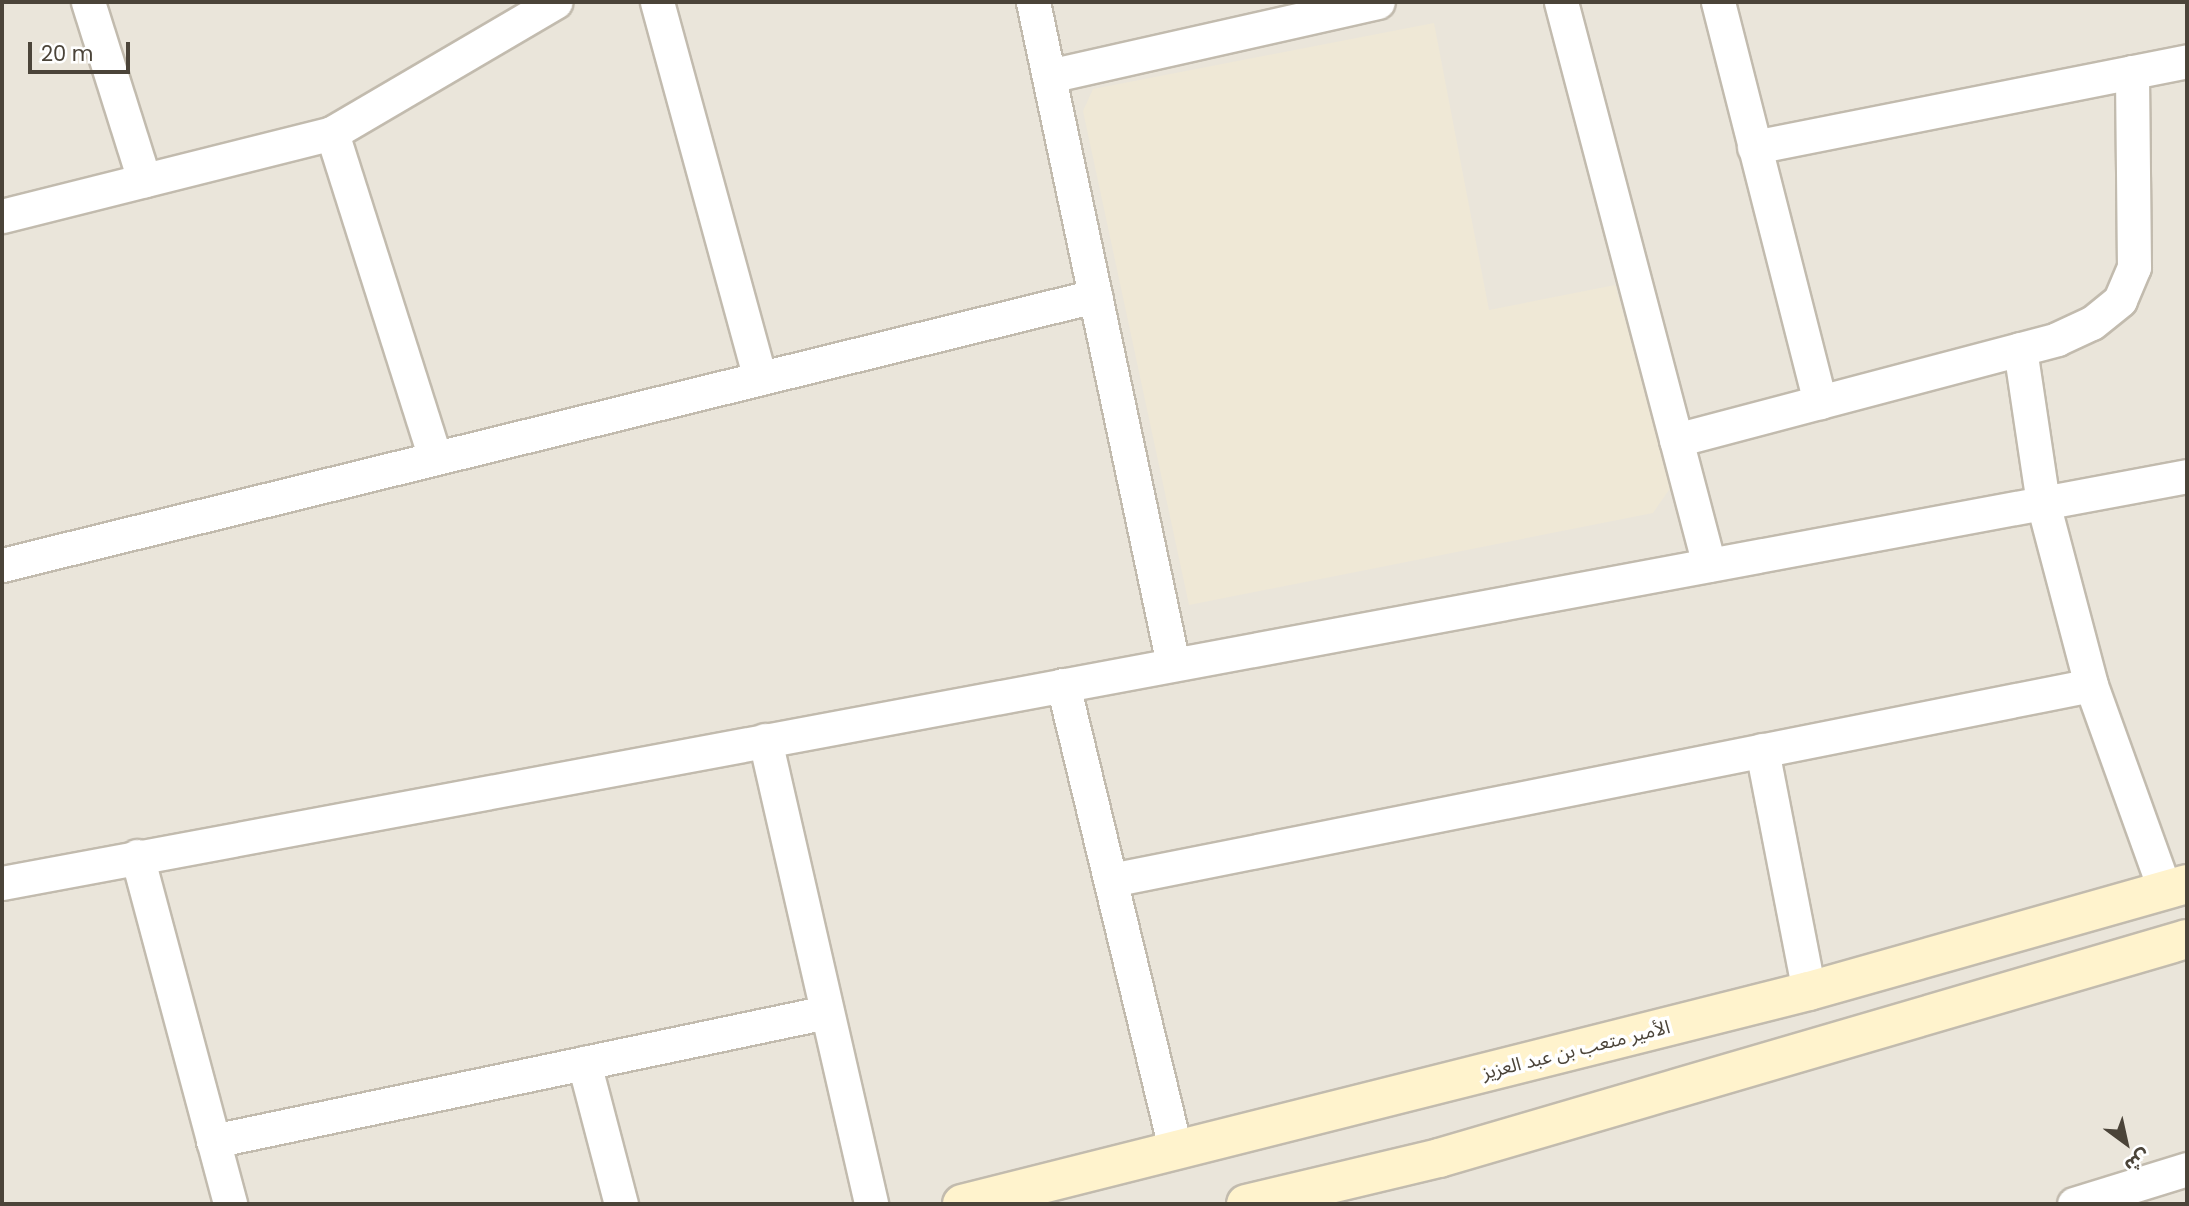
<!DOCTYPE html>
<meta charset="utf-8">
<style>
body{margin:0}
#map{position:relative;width:2189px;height:1206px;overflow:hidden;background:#f6f3ec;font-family:Poppins,"Noto Sans Arabic",sans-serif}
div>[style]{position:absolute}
.residential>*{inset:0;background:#eae5da;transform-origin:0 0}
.education>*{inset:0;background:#efe8d6}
.roads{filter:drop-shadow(2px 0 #c2bbae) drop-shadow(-2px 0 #c2bbae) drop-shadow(0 2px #c2bbae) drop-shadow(0 -2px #c2bbae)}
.street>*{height:33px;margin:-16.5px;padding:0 16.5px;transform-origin:16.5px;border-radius:16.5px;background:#fff}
.secondary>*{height:38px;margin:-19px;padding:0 19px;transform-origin:19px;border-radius:19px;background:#fff3cd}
span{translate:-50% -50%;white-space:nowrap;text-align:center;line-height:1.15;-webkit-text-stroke:7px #fff;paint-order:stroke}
.street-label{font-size:19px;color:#4b4439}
.frame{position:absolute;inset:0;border:4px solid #4b4439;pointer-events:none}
.north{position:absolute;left:2091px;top:1108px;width:70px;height:70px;-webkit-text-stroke:5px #fff;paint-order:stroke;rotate:147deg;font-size:19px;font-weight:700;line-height:28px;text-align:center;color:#4b4439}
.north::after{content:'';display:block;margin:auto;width:24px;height:32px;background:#4b4439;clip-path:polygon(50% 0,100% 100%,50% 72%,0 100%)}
.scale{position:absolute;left:28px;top:42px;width:102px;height:32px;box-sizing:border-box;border:4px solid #4b4439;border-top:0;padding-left:9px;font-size:21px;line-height:24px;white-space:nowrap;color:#4b4439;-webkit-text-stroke:5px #fff;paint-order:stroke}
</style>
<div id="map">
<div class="residential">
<div style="left:2px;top:2px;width:2185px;height:1202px"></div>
</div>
<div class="education">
<div style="clip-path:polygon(1434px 23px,1489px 310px,1615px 285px,1673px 484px,1653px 513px,1189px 605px,1083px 111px,1093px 89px)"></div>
</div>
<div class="roads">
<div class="street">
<div style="left:88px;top:2px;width:187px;rotate:72.5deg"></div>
<div style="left:657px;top:2px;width:390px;rotate:74.7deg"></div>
<div style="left:1033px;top:2px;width:677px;rotate:78.06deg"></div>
<div style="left:1561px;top:2px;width:582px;rotate:75.27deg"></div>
<div style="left:1718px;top:2px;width:413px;rotate:75.7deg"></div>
<div style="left:1049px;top:76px;width:337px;rotate:-12.7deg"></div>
<div style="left:332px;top:133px;width:341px;rotate:72.4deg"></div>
<div style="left:1754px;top:147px;width:441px;rotate:-11.2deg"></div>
<div style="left:2px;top:216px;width:340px;rotate:-14.1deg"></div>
<div style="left:332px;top:133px;width:259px;rotate:-30.4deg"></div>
<div style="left:2020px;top:349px;width:156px;rotate:81.5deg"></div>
<div style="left:2043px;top:503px;width:188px;rotate:75.2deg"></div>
<div style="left:2091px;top:685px;width:219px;rotate:70.2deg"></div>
<div style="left:1676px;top:440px;width:394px;rotate:-14.8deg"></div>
<div style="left:2057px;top:339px;width:38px;rotate:-25deg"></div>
<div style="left:2092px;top:323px;width:36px;rotate:-39deg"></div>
<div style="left:2120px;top:300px;width:36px;rotate:-67deg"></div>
<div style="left:2134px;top:267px;width:195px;rotate:-90.6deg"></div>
<div style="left:2px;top:565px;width:1126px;rotate:-13.83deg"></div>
<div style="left:1063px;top:685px;width:480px;rotate:76.4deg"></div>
<div style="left:765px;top:740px;width:476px;rotate:77.1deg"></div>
<div style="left:1762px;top:750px;width:246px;rotate:79deg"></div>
<div style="left:137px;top:856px;width:360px;rotate:75deg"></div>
<div style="left:1111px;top:880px;width:999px;rotate:-11.25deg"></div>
<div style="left:2px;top:883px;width:2223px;rotate:-10.55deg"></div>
<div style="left:584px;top:1063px;width:146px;rotate:75.3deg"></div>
<div style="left:213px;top:1141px;width:627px;rotate:-11.87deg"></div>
<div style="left:2074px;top:1204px;width:118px;rotate:-17.2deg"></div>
</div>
<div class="secondary">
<div style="left:962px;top:1204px;width:873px;rotate:-14.12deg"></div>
<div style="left:1809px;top:991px;width:393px;rotate:-15.8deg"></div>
<div style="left:1246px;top:1204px;width:198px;rotate:-13.4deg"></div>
<div style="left:1439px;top:1158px;width:779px;rotate:-16.32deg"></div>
</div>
</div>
<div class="street-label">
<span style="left:1576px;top:1050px;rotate:-14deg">الأمير متعب بن عبد العزيز</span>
</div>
<div class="frame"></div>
<div class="north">ش</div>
<div class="scale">20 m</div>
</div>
